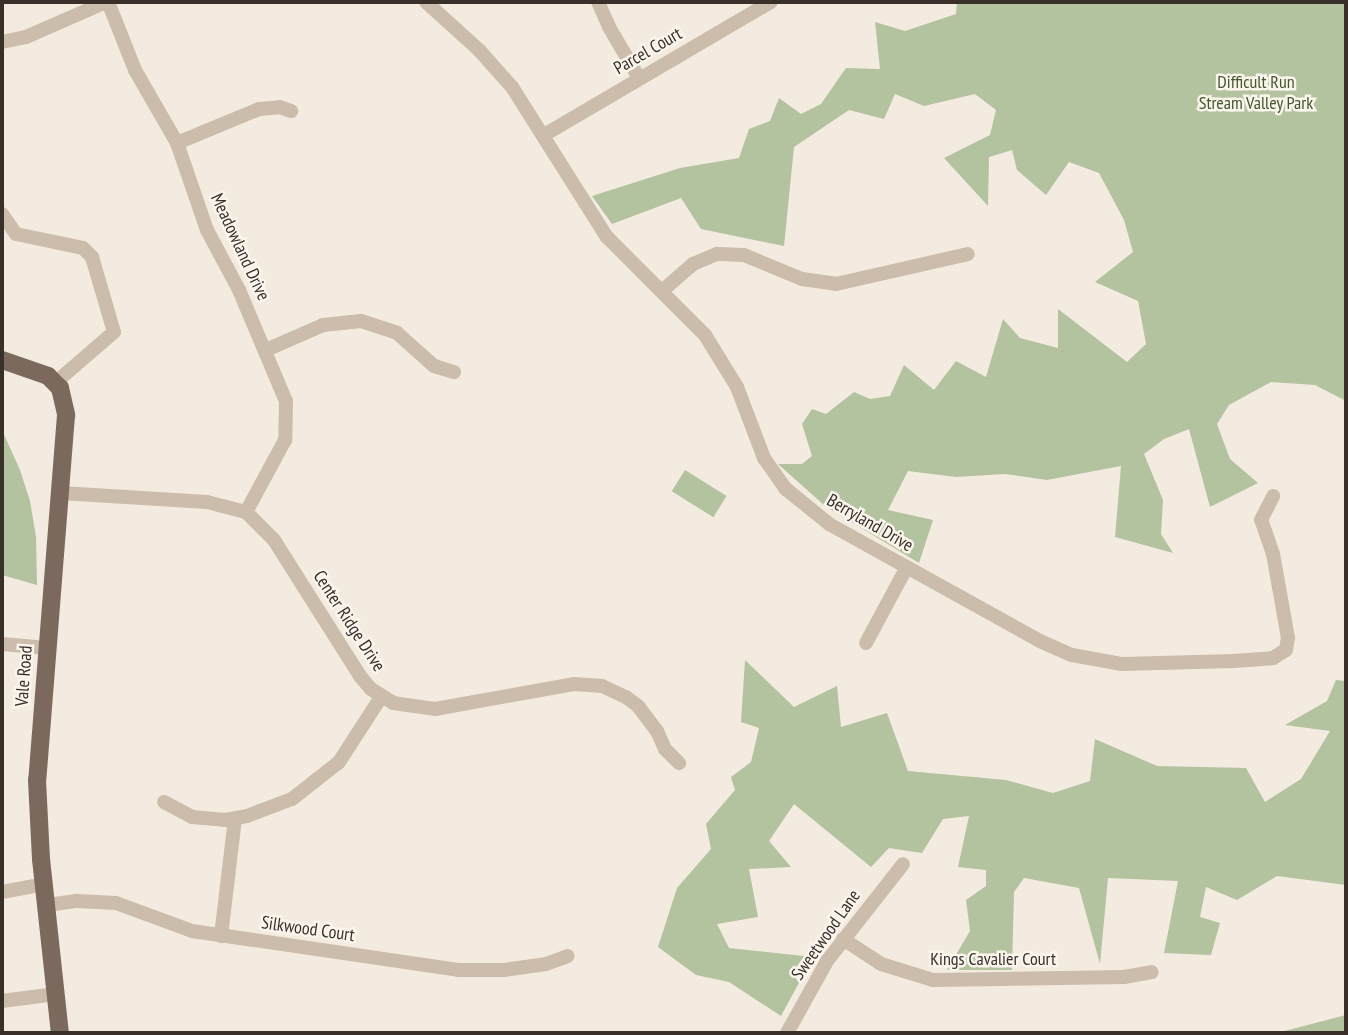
<!DOCTYPE html>
<style>
body{margin:0}
#map{position:relative;width:1348px;height:1035px;overflow:hidden;background:#f3ebdf;font-family:"PT Sans Narrow",sans-serif}
div>[style]{position:absolute}
.green>*{inset:0;background:#b3c29f;transform-origin:0 0}
.minor>*{height:14px;margin:-7px;padding:0 7px;transform-origin:7px;border-radius:7px;background:#cbbcab}
.major>*{height:18px;margin:-9px;padding:0 9px;transform-origin:9px;border-radius:9px;background:#7a695c}
span{translate:-50% -50%;white-space:nowrap;text-align:center;line-height:1.15;-webkit-text-stroke:5px #faf5ec;paint-order:stroke}
.street-label{font-size:18px;color:#39302a}
.park-label{font-size:18px;color:#44572e}
.frame{position:absolute;inset:0;border:4px solid #39302a;pointer-events:none}
</style>
<div id="map">
<div class="green">
<div style="clip-path:polygon(957px 2px,1346px 2px,1346px 401px,1315px 385px,1271px 382px,1229px 405px,1217px 424px,1230px 459px,1258px 483px,1210px 507px,1189px 429px,1164px 439px,1144px 454px,1163px 500px,1161px 534px,1173px 553px,1115px 537px,1121px 466px,1047px 480px,1005px 474px,956px 477px,908px 471px,888px 510px,933px 520px,919px 563px,825px 506px,778px 464px,802px 464px,812px 456px,802px 424px,812px 409px,826px 414px,854px 392px,870px 399px,890px 396px,904px 365px,934px 390px,956px 361px,986px 377px,1003px 319px,1020px 338px,1058px 348px,1058px 309px,1127px 362px,1146px 344px,1138px 301px,1095px 282px,1133px 252px,1124px 220px,1099px 173px,1069px 162px,1046px 195px,1017px 170px,1012px 150px,989px 157px,988px 206px,944px 158px,990px 135px,996px 110px,975px 94px,924px 106px,895px 94px,884px 119px,849px 110px,794px 147px,784px 246px,701px 229px,681px 198px,612px 224px,592px 196px,680px 168px,739px 158px,749px 129px,770px 121px,779px 98px,801px 114px,821px 104px,846px 68px,880px 69px,875px 22px,905px 31px,956px 14px)"></div>
<div style="clip-path:polygon(2px 430px,20px 470px,30px 501px,36px 537px,37px 585px,2px 575px)"></div>
<div style="left:685px;top:470px;width:49px;height:25px;rotate:32deg"></div>
<div style="clip-path:polygon(745px 660px,794px 707px,837px 686px,841px 727px,887px 713px,908px 771px,1006px 780px,1053px 793px,1090px 781px,1095px 739px,1157px 766px,1246px 768px,1265px 802px,1301px 779px,1330px 731px,1285px 725px,1327px 701px,1336px 680px,1346px 681px,1346px 885px,1277px 876px,1237px 900px,1206px 887px,1200px 917px,1220px 923px,1211px 955px,1164px 953px,1178px 881px,1108px 878px,1100px 964px,1079px 888px,1024px 878px,1014px 892px,1012px 970px,947px 970px,970px 931px,966px 900px,986px 886px,986px 870px,958px 867px,969px 816px,943px 819px,922px 853px,889px 848px,871px 867px,794px 804px,769px 841px,791px 867px,749px 869px,758px 917px,717px 924px,729px 948px,813px 957px,781px 1016px,729px 982px,696px 975px,658px 947px,677px 888px,711px 849px,706px 824px,735px 790px,731px 777px,751px 762px,759px 728px,741px 722px)"></div>
<div style="clip-path:polygon(1346px 1015px,1346px 1033px,1277px 1033px)"></div>
</div>
<div class="minor">
<div style="left:108px;top:2px;width:73px;rotate:68.3deg"></div>
<div style="left:135px;top:70px;width:84px;rotate:60.1deg"></div>
<div style="left:177px;top:143px;width:92px;rotate:71deg"></div>
<div style="left:207px;top:230px;width:68px;rotate:61.9deg"></div>
<div style="left:239px;top:290px;width:121px;rotate:67.1deg"></div>
<div style="left:286px;top:401px;width:39px;rotate:91deg"></div>
<div style="left:285px;top:440px;width:82px;rotate:118.4deg"></div>
<div style="left:426px;top:2px;width:72px;rotate:42.2deg"></div>
<div style="left:479px;top:50px;width:50px;rotate:48.3deg"></div>
<div style="left:512px;top:87px;width:178px;rotate:57.7deg"></div>
<div style="left:607px;top:237px;width:139px;rotate:45deg"></div>
<div style="left:705px;top:335px;width:61px;rotate:58.4deg"></div>
<div style="left:737px;top:387px;width:76px;rotate:69.2deg"></div>
<div style="left:764px;top:458px;width:38px;rotate:55deg"></div>
<div style="left:786px;top:489px;width:55px;rotate:39.1deg"></div>
<div style="left:829px;top:524px;width:241px;rotate:29deg"></div>
<div style="left:1040px;top:641px;width:35px;rotate:24deg"></div>
<div style="left:1072px;top:655px;width:51px;rotate:10.2deg"></div>
<div style="left:1122px;top:664px;width:112px;rotate:-1.5deg"></div>
<div style="left:1234px;top:661px;width:39px;rotate:-4deg"></div>
<div style="left:1273px;top:658px;width:15px;rotate:-32deg"></div>
<div style="left:1286px;top:650px;width:12px;rotate:-81deg"></div>
<div style="left:1288px;top:638px;width:85px;rotate:-100.1deg"></div>
<div style="left:1273px;top:554px;width:36px;rotate:-109deg"></div>
<div style="left:1261px;top:520px;width:27px;rotate:-63deg"></div>
<div style="left:598px;top:2px;width:27px;rotate:66deg"></div>
<div style="left:609px;top:27px;width:59px;rotate:59.5deg"></div>
<div style="left:2px;top:42px;width:25px;rotate:-12deg"></div>
<div style="left:26px;top:37px;width:87px;rotate:-23.6deg"></div>
<div style="left:544px;top:135px;width:263px;rotate:-30.4deg"></div>
<div style="left:177px;top:143px;width:89px;rotate:-22.5deg"></div>
<div style="left:259px;top:109px;width:21px;rotate:-5deg"></div>
<div style="left:280px;top:107px;width:12px;rotate:20deg"></div>
<div style="left:2px;top:214px;width:24px;rotate:55deg"></div>
<div style="left:16px;top:234px;width:68px;rotate:11.8deg"></div>
<div style="left:83px;top:248px;width:13px;rotate:45deg"></div>
<div style="left:92px;top:257px;width:78px;rotate:73.7deg"></div>
<div style="left:114px;top:332px;width:78px;rotate:139.2deg"></div>
<div style="left:662px;top:291px;width:41px;rotate:-41.1deg"></div>
<div style="left:693px;top:264px;width:26px;rotate:-23deg"></div>
<div style="left:717px;top:254px;width:27px;rotate:2deg"></div>
<div style="left:744px;top:255px;width:63px;rotate:22.5deg"></div>
<div style="left:802px;top:279px;width:34px;rotate:8deg"></div>
<div style="left:836px;top:284px;width:135px;rotate:-12.8deg"></div>
<div style="left:266px;top:350px;width:62px;rotate:-23.7deg"></div>
<div style="left:323px;top:325px;width:38px;rotate:-6deg"></div>
<div style="left:361px;top:321px;width:38px;rotate:18deg"></div>
<div style="left:397px;top:333px;width:50px;rotate:41.7deg"></div>
<div style="left:434px;top:366px;width:21px;rotate:17deg"></div>
<div style="left:61px;top:493px;width:146px;rotate:3.5deg"></div>
<div style="left:207px;top:502px;width:40px;rotate:14.4deg"></div>
<div style="left:246px;top:512px;width:40px;rotate:45deg"></div>
<div style="left:274px;top:540px;width:161px;rotate:57.7deg"></div>
<div style="left:360px;top:676px;width:17px;rotate:50deg"></div>
<div style="left:371px;top:689px;width:26px;rotate:32deg"></div>
<div style="left:393px;top:703px;width:42px;rotate:8.1deg"></div>
<div style="left:435px;top:709px;width:141px;rotate:-10.2deg"></div>
<div style="left:574px;top:684px;width:28px;rotate:4deg"></div>
<div style="left:602px;top:686px;width:26px;rotate:25deg"></div>
<div style="left:626px;top:697px;width:15px;rotate:37deg"></div>
<div style="left:638px;top:706px;width:31px;rotate:53deg"></div>
<div style="left:657px;top:731px;width:20px;rotate:66deg"></div>
<div style="left:665px;top:749px;width:20px;rotate:45deg"></div>
<div style="left:866px;top:643px;width:86px;rotate:-61.7deg"></div>
<div style="left:2px;top:644px;width:45px;rotate:5.1deg"></div>
<div style="left:164px;top:802px;width:32px;rotate:28deg"></div>
<div style="left:192px;top:817px;width:33px;rotate:5deg"></div>
<div style="left:225px;top:820px;width:22px;rotate:-10deg"></div>
<div style="left:247px;top:816px;width:48px;rotate:-20.7deg"></div>
<div style="left:292px;top:799px;width:60px;rotate:-38.2deg"></div>
<div style="left:339px;top:762px;width:77px;rotate:-57.1deg"></div>
<div style="left:2px;top:892px;width:44px;rotate:-10.5deg"></div>
<div style="left:47px;top:905px;width:30px;rotate:-8deg"></div>
<div style="left:77px;top:901px;width:39px;rotate:3deg"></div>
<div style="left:116px;top:903px;width:81px;rotate:20.2deg"></div>
<div style="left:192px;top:931px;width:269px;rotate:8.3deg"></div>
<div style="left:458px;top:970px;width:46px"></div>
<div style="left:504px;top:970px;width:42px;rotate:-8.1deg"></div>
<div style="left:546px;top:964px;width:23px;rotate:-20deg"></div>
<div style="left:221px;top:936px;width:118px;rotate:-83.2deg"></div>
<div style="left:843px;top:939px;width:45px;rotate:33.3deg"></div>
<div style="left:881px;top:964px;width:54px;rotate:17.1deg"></div>
<div style="left:933px;top:980px;width:191px;rotate:-0.9deg"></div>
<div style="left:1124px;top:977px;width:28px;rotate:-10deg"></div>
<div style="left:2px;top:1001px;width:54px;rotate:-7.4deg"></div>
<div style="left:787px;top:1033px;width:82px;rotate:-60.9deg"></div>
<div style="left:827px;top:961px;width:123px;rotate:-51.9deg"></div>
</div>
<div class="major">
<div style="left:2px;top:360px;width:49px;rotate:19.2deg"></div>
<div style="left:48px;top:376px;width:17px;rotate:45deg"></div>
<div style="left:60px;top:388px;width:28px;rotate:77deg"></div>
<div style="left:66px;top:415px;width:366px;rotate:94.5deg"></div>
<div style="left:37px;top:780px;width:79px;rotate:87.1deg"></div>
<div style="left:41px;top:859px;width:175px;rotate:83.8deg"></div>
</div>
<div class="street-label">
<span style="left:648px;top:51px;rotate:-30deg">Parcel Court</span>
<span style="left:240px;top:247px;rotate:65deg">Meadowland Drive</span>
<span style="left:870px;top:523px;rotate:30deg">Berryland Drive</span>
<span style="left:349px;top:621px;rotate:57deg">Center Ridge Drive</span>
<span style="left:24px;top:676px;rotate:-86deg">Vale Road</span>
<span style="left:308px;top:929px;rotate:8deg">Silkwood Court</span>
<span style="left:826px;top:935px;rotate:-55deg">Sweetwood Lane</span>
<span style="left:993px;top:959px">Kings Cavalier Court</span>
</div>
<div class="park-label">
<span style="left:1256px;top:93px">Difficult Run<br>Stream Valley Park</span>
</div>
<div class="frame"></div>
</div>
